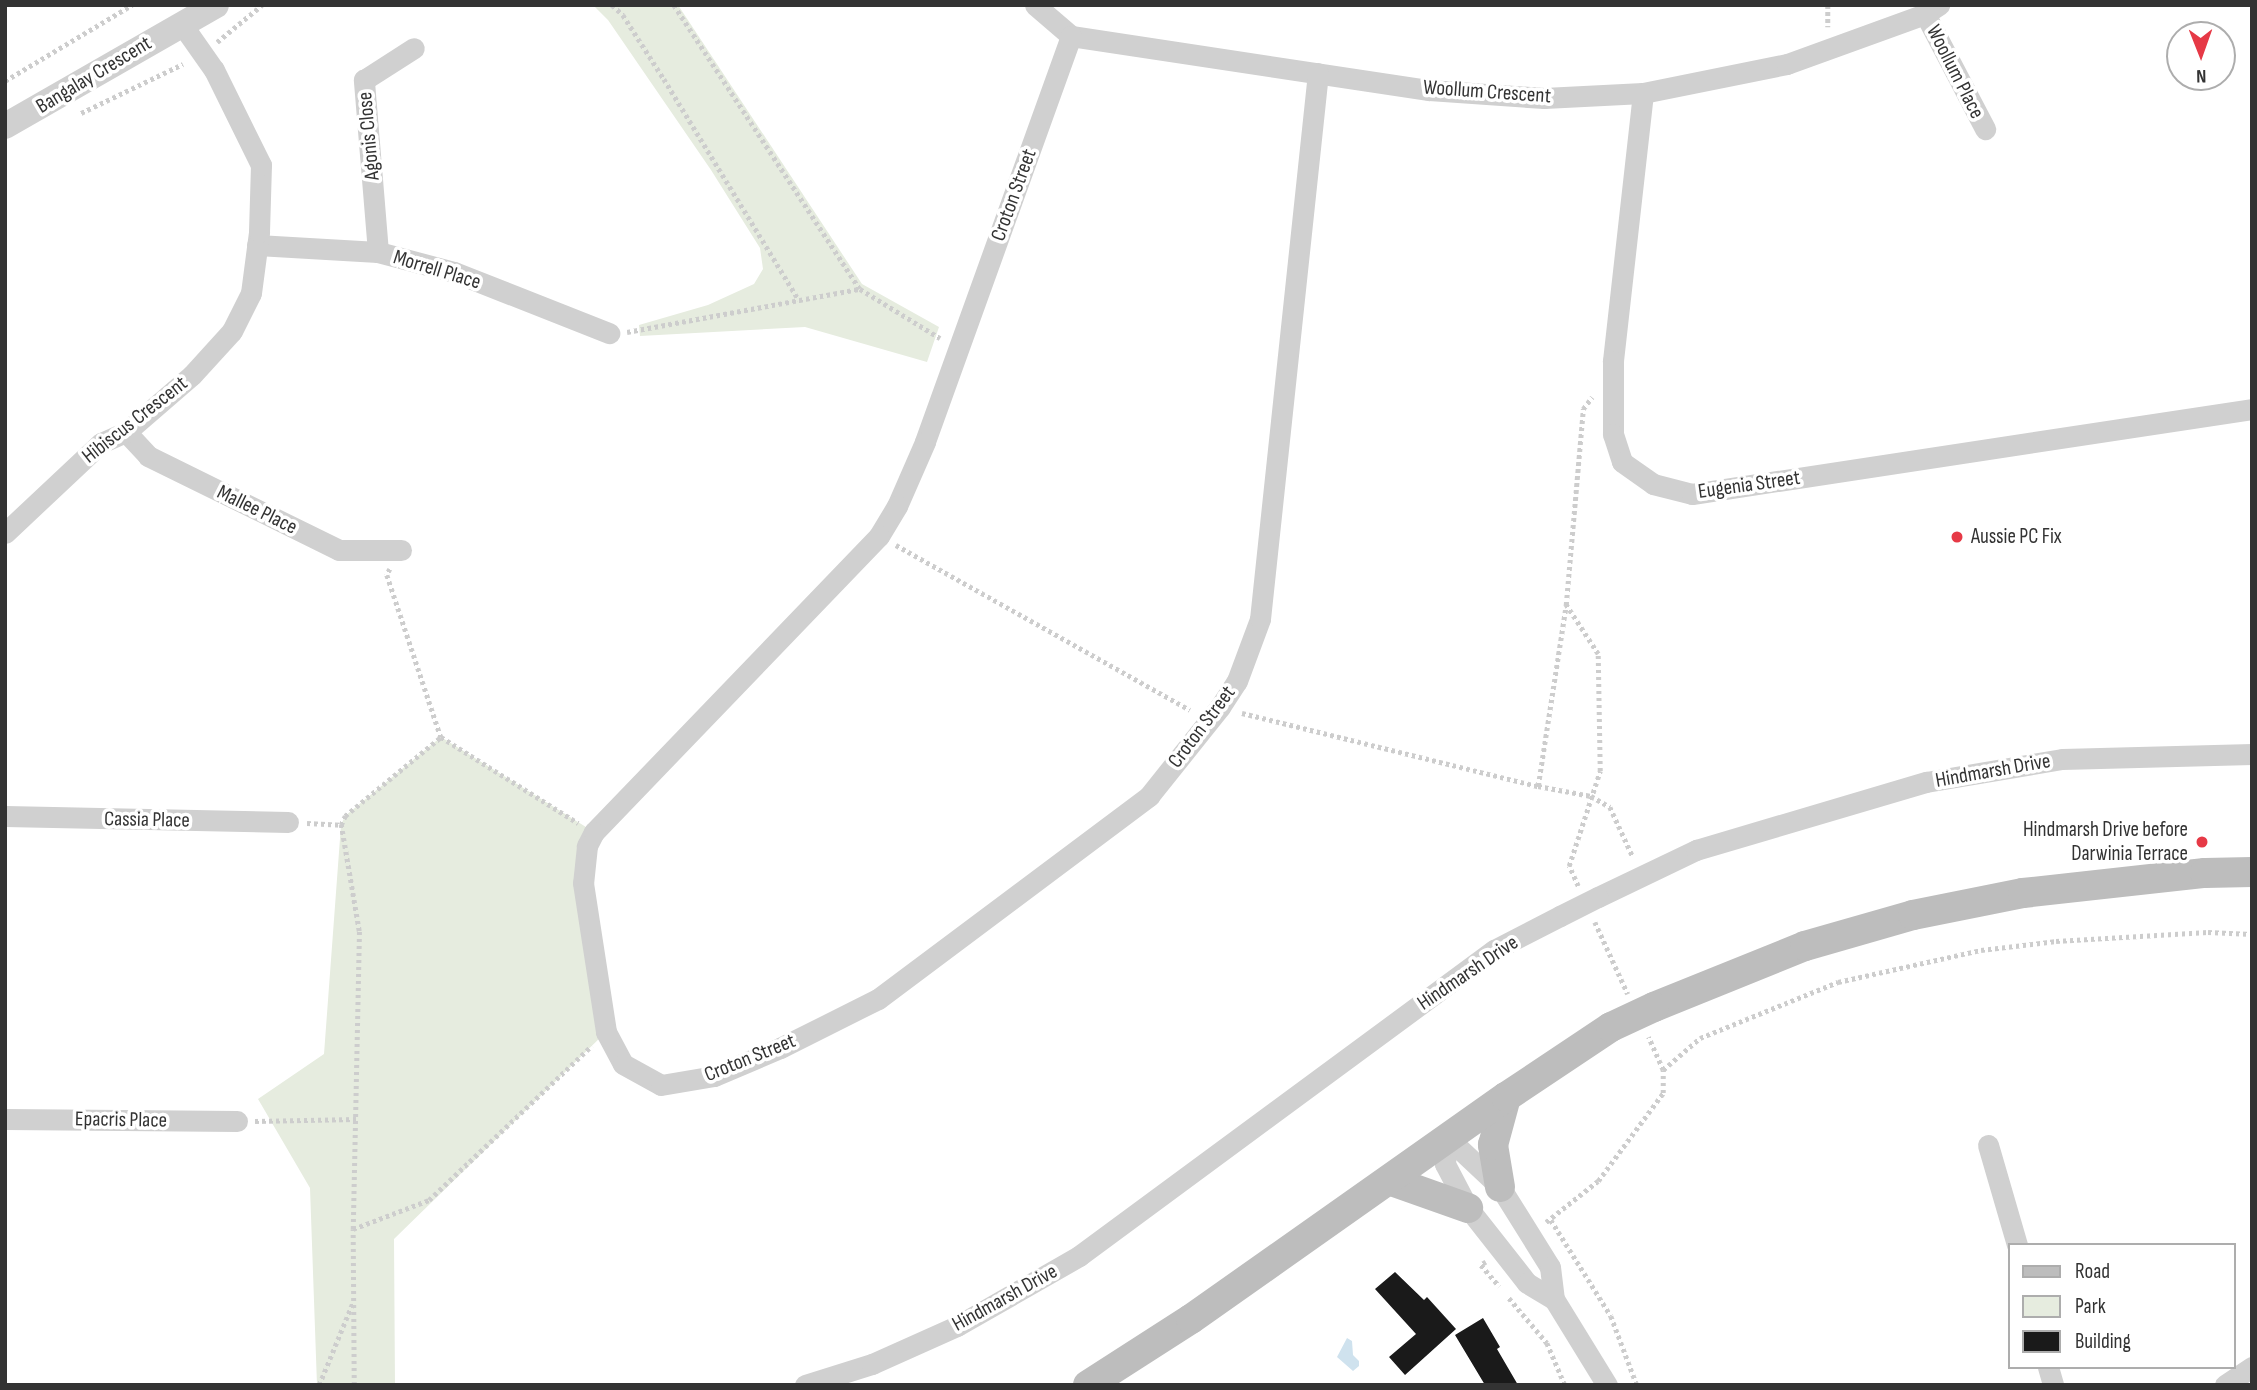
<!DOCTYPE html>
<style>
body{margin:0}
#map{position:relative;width:2257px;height:1390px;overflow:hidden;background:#fff;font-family:"Sofia Sans Condensed",sans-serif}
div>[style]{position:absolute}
.green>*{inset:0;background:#e6ecdf}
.water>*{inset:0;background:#cfe2ee}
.building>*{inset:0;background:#1a1a1a}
.path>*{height:4.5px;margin-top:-2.25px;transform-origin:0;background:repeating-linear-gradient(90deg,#cdcdcd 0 3.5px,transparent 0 7px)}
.minor>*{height:21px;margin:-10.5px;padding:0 10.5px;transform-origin:10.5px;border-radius:10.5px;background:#d0d0d0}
.tertiary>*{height:26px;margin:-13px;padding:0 13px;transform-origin:13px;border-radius:13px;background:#d0d0d0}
.secondary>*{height:30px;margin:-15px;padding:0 15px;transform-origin:15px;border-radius:15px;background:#bdbdbd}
.minor-bridge>*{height:21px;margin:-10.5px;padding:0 10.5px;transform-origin:10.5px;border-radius:10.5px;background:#d0d0d0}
.secondary-bridge>*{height:30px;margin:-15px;padding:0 15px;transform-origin:15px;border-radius:15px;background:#bdbdbd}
.dots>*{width:19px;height:19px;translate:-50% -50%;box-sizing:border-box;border:4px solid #fff;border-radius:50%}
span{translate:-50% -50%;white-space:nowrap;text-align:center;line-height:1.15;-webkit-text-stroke:7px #fff;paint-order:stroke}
.street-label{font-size:21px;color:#333}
.poi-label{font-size:21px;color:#333}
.left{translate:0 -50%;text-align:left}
.right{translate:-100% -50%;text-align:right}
.frame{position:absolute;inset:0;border:7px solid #333;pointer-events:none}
.legend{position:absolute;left:2008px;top:1243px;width:228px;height:126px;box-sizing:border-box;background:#fff;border:2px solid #adadad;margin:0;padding:9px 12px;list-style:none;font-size:21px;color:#333}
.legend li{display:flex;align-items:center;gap:14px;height:35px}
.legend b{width:35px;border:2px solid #adadad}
.north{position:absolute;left:2166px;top:21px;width:70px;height:70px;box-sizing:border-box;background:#fff;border:2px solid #adadad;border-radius:50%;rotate:179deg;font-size:19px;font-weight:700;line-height:28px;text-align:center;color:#333}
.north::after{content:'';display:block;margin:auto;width:24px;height:32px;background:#e63946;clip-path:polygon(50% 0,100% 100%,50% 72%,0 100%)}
</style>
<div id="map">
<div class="green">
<div style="clip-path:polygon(593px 5px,678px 5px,862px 284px,939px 327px,927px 362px,805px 327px,640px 336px,639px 325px,708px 305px,754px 284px,763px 269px,760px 248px,711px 170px,608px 20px)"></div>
<div style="clip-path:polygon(441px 737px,594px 832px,587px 846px,606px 1032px,394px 1239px,395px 1385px,317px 1385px,310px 1188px,258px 1099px,324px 1054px,341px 825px,345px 816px)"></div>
</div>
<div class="water">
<div style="clip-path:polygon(1347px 1338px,1352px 1341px,1353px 1355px,1359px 1361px,1359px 1366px,1353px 1371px,1337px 1357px)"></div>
</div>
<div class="building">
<div style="clip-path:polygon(1395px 1272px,1424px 1300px,1427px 1297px,1456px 1329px,1405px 1375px,1389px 1357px,1416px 1334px,1375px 1289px)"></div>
<div style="clip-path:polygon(1483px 1318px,1500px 1347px,1497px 1349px,1518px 1385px,1485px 1385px,1455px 1335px)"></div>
</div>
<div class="path">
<div style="left:612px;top:5px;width:15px;rotate:42deg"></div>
<div style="left:623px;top:15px;width:76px;rotate:57.4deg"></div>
<div style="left:664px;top:79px;width:259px;rotate:58.6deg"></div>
<div style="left:674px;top:5px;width:339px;rotate:56.8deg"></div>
<div style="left:860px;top:289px;width:94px;rotate:31.5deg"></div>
<div style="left:1828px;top:5px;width:22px;rotate:90deg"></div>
<div style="left:217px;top:42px;width:58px;rotate:-39.4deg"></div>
<div style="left:5px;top:81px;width:148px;rotate:-30.9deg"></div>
<div style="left:81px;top:113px;width:113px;rotate:-25.7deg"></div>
<div style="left:627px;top:332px;width:237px;rotate:-10.5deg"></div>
<div style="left:896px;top:545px;width:337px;rotate:29.3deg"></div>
<div style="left:390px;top:569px;width:7px;rotate:117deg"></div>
<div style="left:387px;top:575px;width:171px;rotate:71.6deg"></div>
<div style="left:1242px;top:713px;width:305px;rotate:13.9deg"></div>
<div style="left:1538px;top:786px;width:54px;rotate:10.7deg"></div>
<div style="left:1591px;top:796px;width:22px;rotate:30deg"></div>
<div style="left:1610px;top:807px;width:55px;rotate:65.3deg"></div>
<div style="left:1538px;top:786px;width:183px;rotate:-81.2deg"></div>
<div style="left:307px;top:823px;width:34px;rotate:3deg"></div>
<div style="left:1578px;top:886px;width:22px;rotate:-114deg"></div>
<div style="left:1569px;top:866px;width:100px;rotate:-71.9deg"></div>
<div style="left:1600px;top:771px;width:117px;rotate:-91deg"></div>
<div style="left:1598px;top:654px;width:59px;rotate:-123.1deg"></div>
<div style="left:1566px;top:605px;width:197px;rotate:-85deg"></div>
<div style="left:1583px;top:409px;width:15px;rotate:-53deg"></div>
<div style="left:1595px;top:922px;width:79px;rotate:65.4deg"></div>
<div style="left:1663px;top:1070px;width:49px;rotate:-40.9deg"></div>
<div style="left:1700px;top:1038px;width:149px;rotate:-22.1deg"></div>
<div style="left:1838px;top:982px;width:147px;rotate:-12.6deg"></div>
<div style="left:1981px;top:950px;width:76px;rotate:-6.8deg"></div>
<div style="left:2056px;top:941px;width:152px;rotate:-3.4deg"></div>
<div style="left:2208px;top:932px;width:44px;rotate:2.6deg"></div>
<div style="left:255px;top:1121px;width:101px;rotate:-1.1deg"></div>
<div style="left:1551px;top:1220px;width:113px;rotate:58deg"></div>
<div style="left:1611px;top:1316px;width:74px;rotate:69.4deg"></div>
<div style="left:1546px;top:1222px;width:66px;rotate:-38.3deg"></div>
<div style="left:1598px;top:1181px;width:109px;rotate:-53.5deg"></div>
<div style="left:1663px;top:1093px;width:23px;rotate:-90deg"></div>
<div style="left:1663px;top:1070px;width:36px;rotate:-114deg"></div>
<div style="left:353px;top:1229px;width:298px;rotate:-88.8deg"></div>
<div style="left:359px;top:931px;width:108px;rotate:-99.6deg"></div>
<div style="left:341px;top:825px;width:10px;rotate:-66deg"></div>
<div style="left:345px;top:816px;width:124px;rotate:-39.5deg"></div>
<div style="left:441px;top:737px;width:162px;rotate:32.1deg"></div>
<div style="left:1486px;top:1262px;width:6px;rotate:149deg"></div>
<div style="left:1481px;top:1265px;width:28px;rotate:49deg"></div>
<div style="left:1509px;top:1298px;width:59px;rotate:49.8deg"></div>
<div style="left:1547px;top:1343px;width:46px;rotate:66.8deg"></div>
<div style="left:319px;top:1385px;width:90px;rotate:-67.7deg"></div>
<div style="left:354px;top:1385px;width:156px;rotate:-90.4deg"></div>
<div style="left:353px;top:1229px;width:81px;rotate:-20.9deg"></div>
<div style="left:429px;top:1200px;width:224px;rotate:-43.5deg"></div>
</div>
<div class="minor">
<div style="left:1035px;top:5px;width:48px;rotate:40.7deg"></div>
<div style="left:1071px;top:36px;width:362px;rotate:8.6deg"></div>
<div style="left:1429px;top:90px;width:115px;rotate:4deg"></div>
<div style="left:1544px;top:98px;width:99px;rotate:-2.9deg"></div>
<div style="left:1643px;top:93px;width:147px;rotate:-11.4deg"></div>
<div style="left:1787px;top:64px;width:147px;rotate:-19.9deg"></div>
<div style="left:1925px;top:14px;width:17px;rotate:-33deg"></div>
<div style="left:1925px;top:14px;width:130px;rotate:62.4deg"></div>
<div style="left:1071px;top:36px;width:431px;rotate:109.8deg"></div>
<div style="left:925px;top:442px;width:70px;rotate:113.6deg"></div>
<div style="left:897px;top:506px;width:35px;rotate:121deg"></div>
<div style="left:879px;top:536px;width:411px;rotate:133.9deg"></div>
<div style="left:594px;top:832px;width:16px;rotate:117deg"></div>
<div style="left:587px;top:846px;width:37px;rotate:96deg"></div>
<div style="left:583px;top:883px;width:151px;rotate:81.2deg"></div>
<div style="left:606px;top:1032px;width:36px;rotate:62deg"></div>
<div style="left:623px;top:1064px;width:43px;rotate:28.9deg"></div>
<div style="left:661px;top:1085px;width:54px;rotate:-9.6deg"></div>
<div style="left:714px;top:1076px;width:72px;rotate:-23deg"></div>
<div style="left:780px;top:1048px;width:110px;rotate:-26.6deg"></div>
<div style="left:878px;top:999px;width:339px;rotate:-36.8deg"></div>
<div style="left:1149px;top:796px;width:114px;rotate:-51.4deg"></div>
<div style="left:1220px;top:707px;width:31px;rotate:-57deg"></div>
<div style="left:1237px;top:681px;width:66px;rotate:-69.6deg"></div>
<div style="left:1260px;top:619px;width:549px;rotate:-83.94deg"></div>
<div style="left:1643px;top:93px;width:270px;rotate:96.4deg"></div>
<div style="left:1613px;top:361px;width:73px;rotate:90deg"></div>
<div style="left:1613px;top:434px;width:29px;rotate:72deg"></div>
<div style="left:1622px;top:462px;width:38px;rotate:35deg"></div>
<div style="left:1653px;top:484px;width:40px;rotate:14.4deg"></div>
<div style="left:1692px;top:494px;width:566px;rotate:-8.63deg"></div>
<div style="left:257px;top:245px;width:121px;rotate:3.3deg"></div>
<div style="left:378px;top:252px;width:79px;rotate:14.7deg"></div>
<div style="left:454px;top:272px;width:167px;rotate:21.5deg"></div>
<div style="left:378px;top:252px;width:173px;rotate:-94.7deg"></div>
<div style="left:364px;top:80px;width:59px;rotate:-32.6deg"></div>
<div style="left:126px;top:432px;width:33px;rotate:47deg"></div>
<div style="left:148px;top:456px;width:213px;rotate:26.2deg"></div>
<div style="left:339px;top:550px;width:62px"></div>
<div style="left:5px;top:533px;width:132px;rotate:-43.2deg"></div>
<div style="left:101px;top:443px;width:27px;rotate:-24deg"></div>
<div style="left:126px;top:432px;width:87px;rotate:-40.8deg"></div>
<div style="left:192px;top:375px;width:59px;rotate:-47.7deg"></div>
<div style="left:232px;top:331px;width:42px;rotate:-63.4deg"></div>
<div style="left:251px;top:293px;width:62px;rotate:-82.5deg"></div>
<div style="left:259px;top:232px;width:67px;rotate:-88.3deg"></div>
<div style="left:261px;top:165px;width:106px;rotate:-116.3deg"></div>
<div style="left:214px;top:70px;width:57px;rotate:-125.1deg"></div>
<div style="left:5px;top:816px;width:283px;rotate:1.2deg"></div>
<div style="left:1598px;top:897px;width:109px;rotate:-25.6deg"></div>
<div style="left:1696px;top:850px;width:240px;rotate:-16.5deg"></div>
<div style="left:1926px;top:782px;width:138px;rotate:-9.6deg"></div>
<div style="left:2062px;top:759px;width:190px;rotate:-1.5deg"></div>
<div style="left:5px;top:1119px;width:232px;rotate:0.5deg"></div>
<div style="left:1448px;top:1138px;width:71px;rotate:43.3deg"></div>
<div style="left:1500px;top:1187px;width:94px;rotate:58deg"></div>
<div style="left:1550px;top:1267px;width:32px;rotate:83deg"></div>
<div style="left:1554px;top:1299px;width:101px;rotate:58.4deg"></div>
<div style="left:1448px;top:1138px;width:26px;rotate:97deg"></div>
<div style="left:1445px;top:1164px;width:50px;rotate:62.4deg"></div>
<div style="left:1468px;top:1208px;width:95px;rotate:51.8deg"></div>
<div style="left:1527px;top:1283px;width:31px;rotate:31deg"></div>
<div style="left:1988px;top:1145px;width:104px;rotate:73.8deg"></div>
<div style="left:2048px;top:1367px;width:19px;rotate:74deg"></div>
<div style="left:805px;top:1385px;width:70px;rotate:-17.4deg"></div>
<div style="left:872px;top:1364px;width:93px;rotate:-24.1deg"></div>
<div style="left:957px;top:1326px;width:141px;rotate:-29.8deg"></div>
<div style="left:1079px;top:1256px;width:516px;rotate:-36.4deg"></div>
<div style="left:1494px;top:950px;width:74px;rotate:-27.3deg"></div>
<div style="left:2225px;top:1385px;width:32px;rotate:-34deg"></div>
</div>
<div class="tertiary">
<div style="left:5px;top:126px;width:243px;rotate:-29.8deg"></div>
</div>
<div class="secondary">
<div style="left:1654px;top:1007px;width:163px;rotate:-22deg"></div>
<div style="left:1805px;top:946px;width:112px;rotate:-16deg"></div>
<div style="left:1913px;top:915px;width:112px;rotate:-11.3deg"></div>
<div style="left:2023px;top:893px;width:183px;rotate:-6.3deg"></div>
<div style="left:2205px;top:873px;width:47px;rotate:-1.2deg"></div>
<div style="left:1389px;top:1180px;width:84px;rotate:19.5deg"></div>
<div style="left:1500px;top:1187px;width:43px;rotate:-99.5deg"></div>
<div style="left:1493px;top:1145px;width:50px;rotate:-74.8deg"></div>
<div style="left:1088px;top:1385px;width:122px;rotate:-32.7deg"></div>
<div style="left:1191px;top:1319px;width:385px;rotate:-35.2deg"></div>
<div style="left:1506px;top:1097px;width:126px;rotate:-33.7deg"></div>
</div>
<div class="minor-bridge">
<div style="left:1560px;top:916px;width:42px;rotate:-26.6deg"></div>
</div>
<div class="secondary-bridge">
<div style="left:1611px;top:1027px;width:47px;rotate:-24.9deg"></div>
</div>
<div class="dots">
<div style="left:1957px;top:537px;background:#e63946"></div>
<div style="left:2202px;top:842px;background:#e63946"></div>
</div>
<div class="street-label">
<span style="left:1955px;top:72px;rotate:63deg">Woollum Place</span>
<span style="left:94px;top:75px;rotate:-31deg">Bangalay Crescent</span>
<span style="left:1487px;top:92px;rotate:4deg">Woollum Crescent</span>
<span style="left:369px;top:136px;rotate:-95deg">Agonis Close</span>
<span style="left:1014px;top:195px;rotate:-70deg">Croton Street</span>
<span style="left:437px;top:270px;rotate:17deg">Morrell Place</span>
<span style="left:135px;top:420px;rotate:-38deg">Hibiscus Crescent</span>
<span style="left:1749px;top:485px;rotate:-8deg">Eugenia Street</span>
<span style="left:257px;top:510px;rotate:26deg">Mallee Place</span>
<span style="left:1202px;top:727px;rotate:-53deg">Croton Street</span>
<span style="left:1993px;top:771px;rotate:-10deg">Hindmarsh Drive</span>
<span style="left:147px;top:820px;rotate:1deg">Cassia Place</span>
<span style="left:1468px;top:973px;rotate:-34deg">Hindmarsh Drive</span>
<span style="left:750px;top:1058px;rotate:-22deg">Croton Street</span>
<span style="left:121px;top:1120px;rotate:1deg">Epacris Place</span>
<span style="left:1005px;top:1298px;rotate:-29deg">Hindmarsh Drive</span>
</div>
<div class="poi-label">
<span class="left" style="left:1971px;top:537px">Aussie PC Fix</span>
<span class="right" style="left:2188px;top:842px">Hindmarsh Drive before<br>Darwinia Terrace</span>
</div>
<div class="frame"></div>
<ul class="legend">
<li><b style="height:9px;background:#bdbdbd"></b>Road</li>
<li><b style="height:19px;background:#e6ecdf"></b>Park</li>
<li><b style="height:19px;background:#1a1a1a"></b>Building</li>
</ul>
<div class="north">N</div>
</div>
